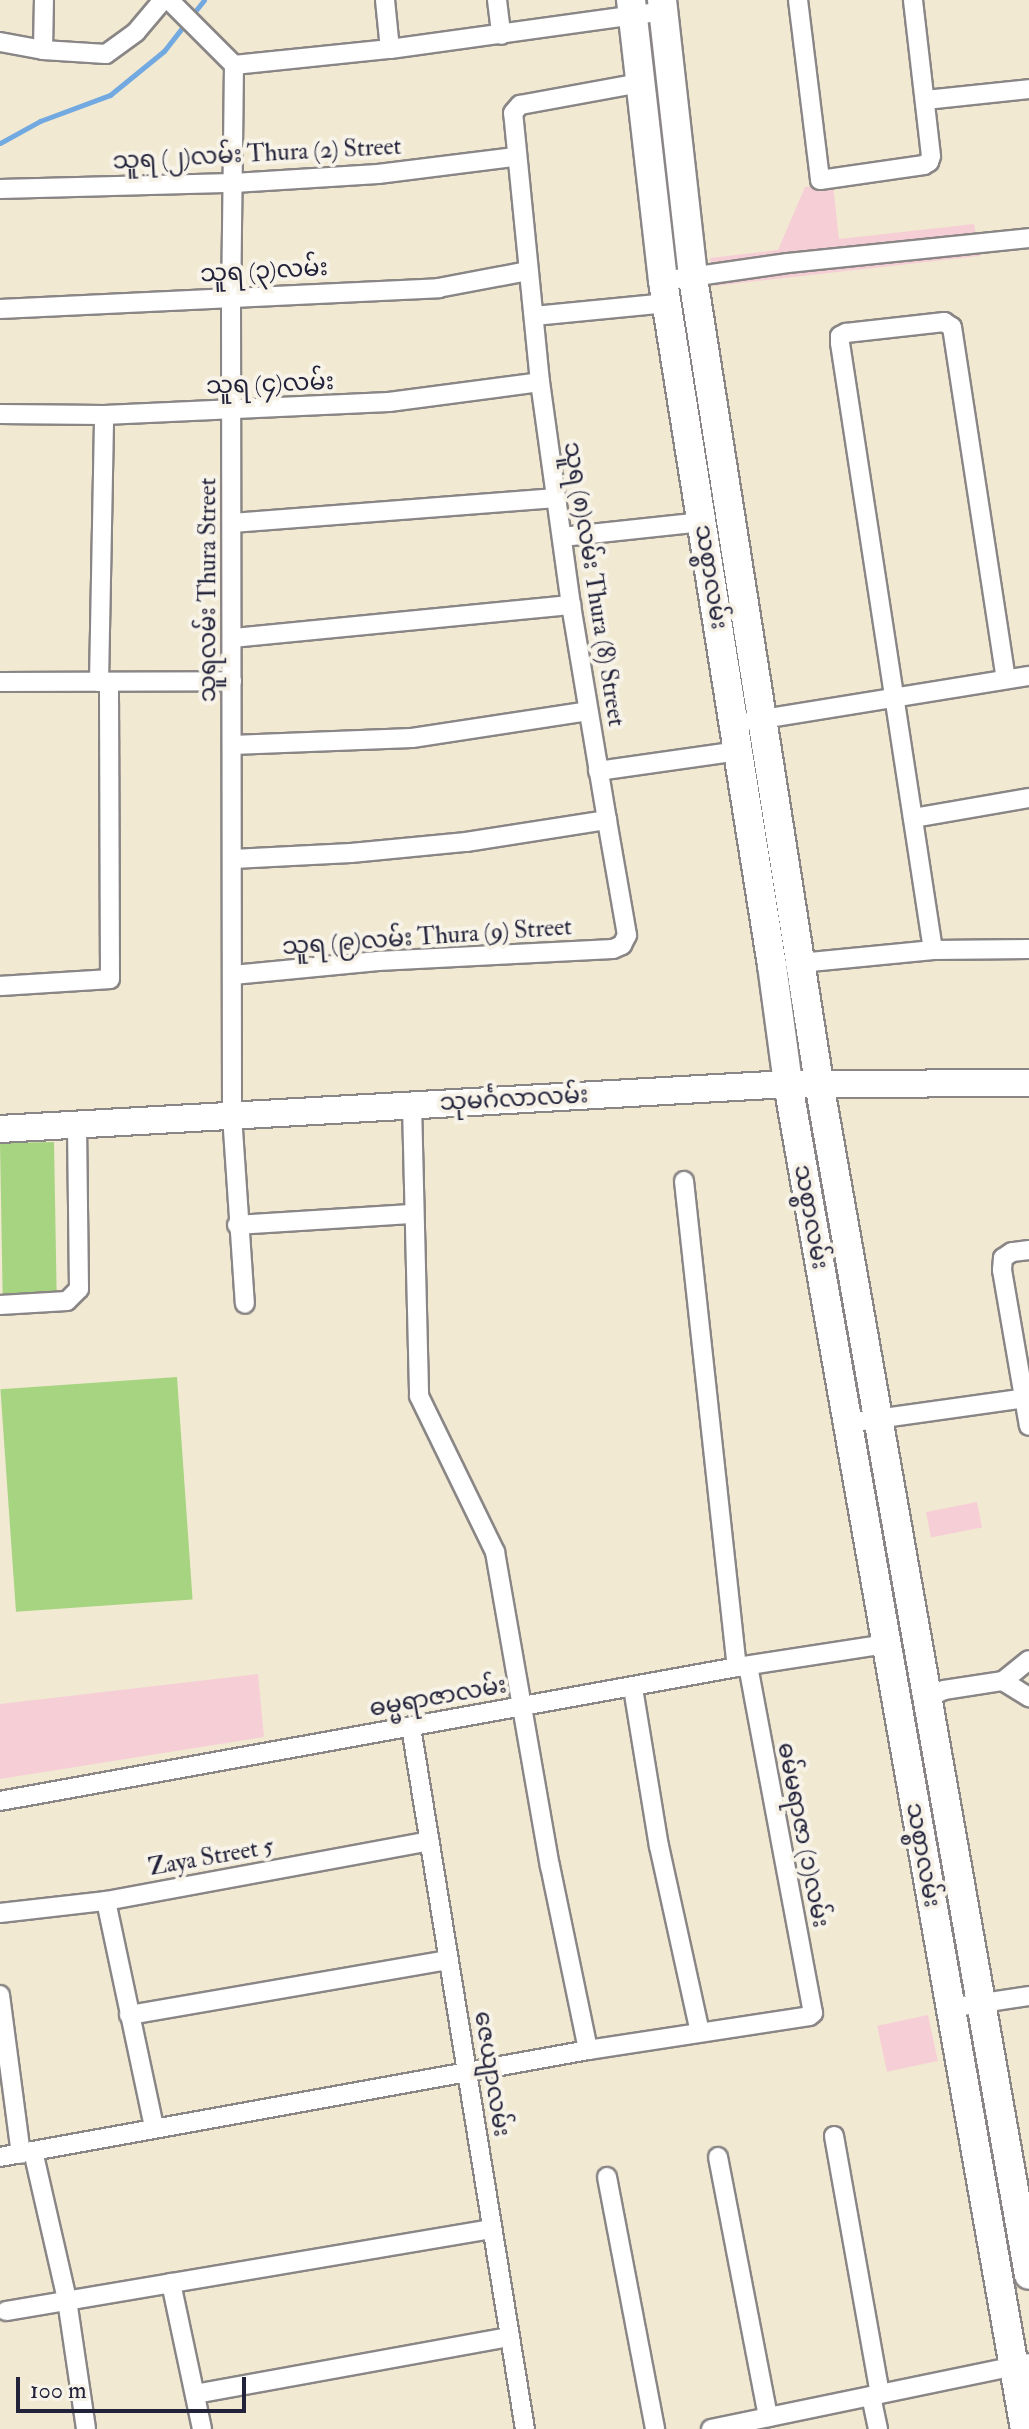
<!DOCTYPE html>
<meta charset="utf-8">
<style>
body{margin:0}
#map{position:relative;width:1029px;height:2429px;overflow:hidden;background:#f1e9d2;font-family:"IM FELL Double Pica","Noto Sans Myanmar",serif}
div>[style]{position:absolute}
.built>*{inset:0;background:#f6cfd6;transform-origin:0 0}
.green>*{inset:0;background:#a7d481;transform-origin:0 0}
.stream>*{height:5px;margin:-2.5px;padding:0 2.5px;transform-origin:2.5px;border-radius:2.5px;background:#71a9e0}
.roads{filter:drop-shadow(2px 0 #8a8686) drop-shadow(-2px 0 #8a8686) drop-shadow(0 2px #8a8686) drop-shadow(0 -2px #8a8686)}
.minor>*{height:18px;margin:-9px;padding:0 9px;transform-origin:9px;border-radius:9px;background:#fff}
.secondary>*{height:26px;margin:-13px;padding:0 13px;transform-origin:13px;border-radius:13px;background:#fff}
.primary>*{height:28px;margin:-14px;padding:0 14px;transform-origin:14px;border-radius:14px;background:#fff}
span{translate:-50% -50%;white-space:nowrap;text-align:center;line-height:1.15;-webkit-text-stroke:8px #f7f3e8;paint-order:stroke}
.street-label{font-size:24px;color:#22223b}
.scale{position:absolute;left:16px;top:2377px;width:230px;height:36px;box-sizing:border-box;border:4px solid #22223b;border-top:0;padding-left:10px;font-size:24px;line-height:28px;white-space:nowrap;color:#22223b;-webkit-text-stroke:6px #f7f3e8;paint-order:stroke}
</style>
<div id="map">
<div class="built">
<div style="clip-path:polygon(833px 185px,839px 239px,974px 224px,980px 256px,714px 286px,710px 258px,778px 250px,805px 187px)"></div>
<div style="left:977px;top:1502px;width:26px;height:52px;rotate:79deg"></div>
<div style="clip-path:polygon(258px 1674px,264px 1737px,0 1779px,0 1704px)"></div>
<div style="left:928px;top:2015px;width:47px;height:52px;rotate:78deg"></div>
</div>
<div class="green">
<div style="left:54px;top:1142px;width:168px;height:54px;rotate:89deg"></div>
<div style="left:177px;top:1377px;width:223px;height:177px;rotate:86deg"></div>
</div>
<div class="stream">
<div style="left:192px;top:15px;width:19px;rotate:-51deg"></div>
<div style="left:0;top:143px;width:46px;rotate:-28.8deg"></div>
<div style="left:40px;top:121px;width:75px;rotate:-20.4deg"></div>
<div style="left:110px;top:95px;width:70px;rotate:-39.2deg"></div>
<div style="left:164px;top:51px;width:36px;rotate:-52deg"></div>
</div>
<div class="roads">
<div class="minor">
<div style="left:169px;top:0;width:92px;rotate:45deg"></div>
<div style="left:234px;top:65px;width:232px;rotate:90.7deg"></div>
<div style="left:231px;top:297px;width:818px;rotate:89.93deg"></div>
<div style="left:232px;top:1115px;width:189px;rotate:86.1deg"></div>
<div style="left:385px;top:0;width:49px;rotate:84.2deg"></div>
<div style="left:497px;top:0;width:35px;rotate:83deg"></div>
<div style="left:798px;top:0;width:181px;rotate:83deg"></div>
<div style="left:820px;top:180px;width:105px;rotate:-8.2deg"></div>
<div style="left:924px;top:165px;width:6px;rotate:-31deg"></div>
<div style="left:929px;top:162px;width:6px;rotate:-72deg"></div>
<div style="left:931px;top:156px;width:157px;rotate:-96.6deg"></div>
<div style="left:0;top:42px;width:44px;rotate:10.5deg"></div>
<div style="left:43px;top:50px;width:63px;rotate:3.6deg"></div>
<div style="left:106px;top:54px;width:37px;rotate:-36deg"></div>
<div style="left:136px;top:32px;width:42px;rotate:-49.8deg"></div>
<div style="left:43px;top:50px;width:50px;rotate:-88.9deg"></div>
<div style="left:234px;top:65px;width:157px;rotate:-5.9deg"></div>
<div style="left:390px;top:49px;width:276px;rotate:-7.9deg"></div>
<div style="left:925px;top:100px;width:105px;rotate:-6deg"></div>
<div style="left:0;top:189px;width:234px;rotate:-1.5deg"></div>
<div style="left:234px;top:183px;width:144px;rotate:-3.6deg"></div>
<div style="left:378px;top:174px;width:138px;rotate:-7.1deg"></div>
<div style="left:663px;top:281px;width:126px;rotate:-8.2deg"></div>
<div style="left:788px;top:263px;width:242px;rotate:-5.9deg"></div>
<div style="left:0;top:309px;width:439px;rotate:-2.7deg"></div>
<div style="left:438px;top:288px;width:92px;rotate:-10.7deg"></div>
<div style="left:534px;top:316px;width:134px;rotate:-5.6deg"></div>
<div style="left:0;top:414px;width:104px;rotate:0.6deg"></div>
<div style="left:104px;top:415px;width:285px;rotate:-2.6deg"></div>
<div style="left:389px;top:402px;width:152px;rotate:-7.5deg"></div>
<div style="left:232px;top:523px;width:325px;rotate:-4.4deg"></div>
<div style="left:562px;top:537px;width:141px;rotate:-6.1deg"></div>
<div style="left:233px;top:638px;width:340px;rotate:-5.6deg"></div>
<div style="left:0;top:682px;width:232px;rotate:-0.2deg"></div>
<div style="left:99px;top:682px;width:267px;rotate:-88.9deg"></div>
<div style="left:751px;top:721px;width:282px;rotate:-9.2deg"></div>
<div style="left:232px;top:745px;width:180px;rotate:-2.2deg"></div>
<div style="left:412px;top:738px;width:178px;rotate:-8.7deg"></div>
<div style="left:598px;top:771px;width:142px;rotate:-8.1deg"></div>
<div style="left:913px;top:818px;width:118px;rotate:-9.8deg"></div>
<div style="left:233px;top:859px;width:118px;rotate:-2.9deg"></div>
<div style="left:351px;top:853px;width:116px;rotate:-5.5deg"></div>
<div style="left:466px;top:842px;width:143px;rotate:-8.9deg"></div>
<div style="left:607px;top:820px;width:218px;rotate:-99.5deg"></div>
<div style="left:571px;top:605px;width:225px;rotate:-97.9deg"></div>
<div style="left:540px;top:382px;width:270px;rotate:-95.7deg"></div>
<div style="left:513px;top:113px;width:11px;rotate:-49deg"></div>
<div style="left:520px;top:105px;width:122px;rotate:-10.4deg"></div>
<div style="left:933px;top:950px;width:614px;rotate:-98.71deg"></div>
<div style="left:840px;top:343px;width:7px;rotate:-90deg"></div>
<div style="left:840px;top:336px;width:7px;rotate:-27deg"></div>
<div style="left:846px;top:333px;width:99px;rotate:-6.4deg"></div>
<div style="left:944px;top:322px;width:9px;rotate:32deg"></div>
<div style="left:952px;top:327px;width:356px;rotate:81.3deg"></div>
<div style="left:800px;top:963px;width:134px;rotate:-5.6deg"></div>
<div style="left:933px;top:950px;width:96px;rotate:-0.6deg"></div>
<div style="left:233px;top:975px;width:146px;rotate:-5.5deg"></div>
<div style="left:378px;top:961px;width:235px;rotate:-2.9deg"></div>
<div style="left:613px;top:949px;width:10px;rotate:-24deg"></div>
<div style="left:622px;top:945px;width:11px;rotate:-63deg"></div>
<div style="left:627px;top:935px;width:117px;rotate:-99.9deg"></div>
<div style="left:0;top:986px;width:110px;rotate:-3.6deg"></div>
<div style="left:110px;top:979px;width:297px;rotate:-90.2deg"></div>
<div style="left:412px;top:1105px;width:291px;rotate:88.6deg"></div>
<div style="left:419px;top:1396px;width:174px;rotate:64deg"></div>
<div style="left:495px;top:1552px;width:319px;rotate:80.1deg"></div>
<div style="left:550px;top:1866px;width:188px;rotate:78.3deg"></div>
<div style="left:684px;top:1181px;width:489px;rotate:83.8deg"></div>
<div style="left:237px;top:1225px;width:177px;rotate:-3.6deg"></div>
<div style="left:1029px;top:1250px;width:17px;rotate:173deg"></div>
<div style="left:1012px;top:1252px;width:11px;rotate:146deg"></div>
<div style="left:1003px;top:1258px;width:12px;rotate:95deg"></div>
<div style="left:1002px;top:1270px;width:158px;rotate:80.2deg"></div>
<div style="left:0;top:1305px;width:67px;rotate:-3.4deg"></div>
<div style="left:67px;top:1301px;width:17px;rotate:-45deg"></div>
<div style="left:79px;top:1289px;width:165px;rotate:-90.7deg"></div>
<div style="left:848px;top:1423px;width:179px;rotate:-8deg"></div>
<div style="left:1003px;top:1681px;width:33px;rotate:-39deg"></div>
<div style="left:633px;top:1688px;width:160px;rotate:80.7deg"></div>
<div style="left:659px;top:1846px;width:190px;rotate:77.6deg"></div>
<div style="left:925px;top:1699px;width:21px;rotate:-25deg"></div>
<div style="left:944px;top:1690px;width:60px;rotate:-8.7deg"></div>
<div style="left:1003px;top:1681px;width:31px;rotate:32deg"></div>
<div style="left:411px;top:1727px;width:711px;rotate:80.78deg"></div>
<div style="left:0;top:1801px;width:749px;rotate:-10.3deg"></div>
<div style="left:737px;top:1667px;width:151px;rotate:-8.8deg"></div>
<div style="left:106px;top:1901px;width:231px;rotate:78deg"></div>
<div style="left:0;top:1913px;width:107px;rotate:-6.5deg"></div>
<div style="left:106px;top:1901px;width:329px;rotate:-10.5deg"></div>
<div style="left:0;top:1995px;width:160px;rotate:82.5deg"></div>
<div style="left:949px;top:2008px;width:81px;rotate:-8.5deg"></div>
<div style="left:129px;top:2015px;width:324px;rotate:-9.8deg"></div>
<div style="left:834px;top:2136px;width:262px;rotate:79.9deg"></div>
<div style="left:33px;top:2151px;width:153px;rotate:77.1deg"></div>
<div style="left:67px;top:2300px;width:130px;rotate:81.6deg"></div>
<div style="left:0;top:2157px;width:598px;rotate:-10.31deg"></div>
<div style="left:588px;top:2050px;width:224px;rotate:-8.7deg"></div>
<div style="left:809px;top:2016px;width:5px;rotate:-37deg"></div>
<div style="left:813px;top:2013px;width:353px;rotate:-100.6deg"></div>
<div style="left:718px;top:2157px;width:265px;rotate:79.1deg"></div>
<div style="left:607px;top:2177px;width:257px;rotate:79.2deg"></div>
<div style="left:171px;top:2283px;width:149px;rotate:78deg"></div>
<div style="left:6px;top:2311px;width:493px;rotate:-9.6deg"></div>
<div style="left:195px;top:2394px;width:319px;rotate:-10.3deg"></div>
<div style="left:871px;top:2396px;width:34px;rotate:78deg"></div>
<div style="left:711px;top:2429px;width:325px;rotate:-11.7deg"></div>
</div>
<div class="secondary">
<div style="left:0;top:1129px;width:789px;rotate:-3.27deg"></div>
<div style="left:788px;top:1084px;width:241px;rotate:-0.2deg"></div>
</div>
<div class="primary">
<div style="left:631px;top:0;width:283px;rotate:83.5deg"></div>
<div style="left:663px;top:281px;width:693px;rotate:80.95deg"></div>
<div style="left:772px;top:965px;width:120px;rotate:82.3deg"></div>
<div style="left:788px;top:1084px;width:1366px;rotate:80.01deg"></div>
<div style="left:662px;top:0;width:280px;rotate:83.6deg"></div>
<div style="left:693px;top:278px;width:815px;rotate:81.1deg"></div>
<div style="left:819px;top:1083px;width:1210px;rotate:80.01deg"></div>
</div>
</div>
<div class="street-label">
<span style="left:257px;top:154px;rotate:-3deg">သူရ (၂)လမ်း Thura (2) Street</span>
<span style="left:264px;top:271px;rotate:-3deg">သူရ (၃)လမ်း</span>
<span style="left:270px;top:384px;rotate:-2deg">သူရ (၄)လမ်း</span>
<span style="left:711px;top:577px;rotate:81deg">သစ္စာလမ်း</span>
<span style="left:594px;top:584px;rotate:81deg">သူရ (၈)လမ်း Thura (8) Street</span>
<span style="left:208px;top:590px;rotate:-90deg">သူရလမ်း Thura Street</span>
<span style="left:427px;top:937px;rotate:-4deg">သူရ (၉)လမ်း Thura (9) Street</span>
<span style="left:514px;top:1099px;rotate:-3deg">သုမင်္ဂလာလမ်း</span>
<span style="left:811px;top:1217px;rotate:80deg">သစ္စာလမ်း</span>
<span style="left:438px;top:1697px;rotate:-10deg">ဓမ္မရာဇာလမ်း</span>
<span style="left:803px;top:1835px;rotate:79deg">ဓမ်မရာဇာ (၁)လမ်း</span>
<span style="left:923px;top:1855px;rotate:80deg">သစ္စာလမ်း</span>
<span style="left:211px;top:1857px;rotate:-10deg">Zaya Street 5</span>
<span style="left:492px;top:2074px;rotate:81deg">ဇေယျာလမ်း</span>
</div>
<div class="scale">100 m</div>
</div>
